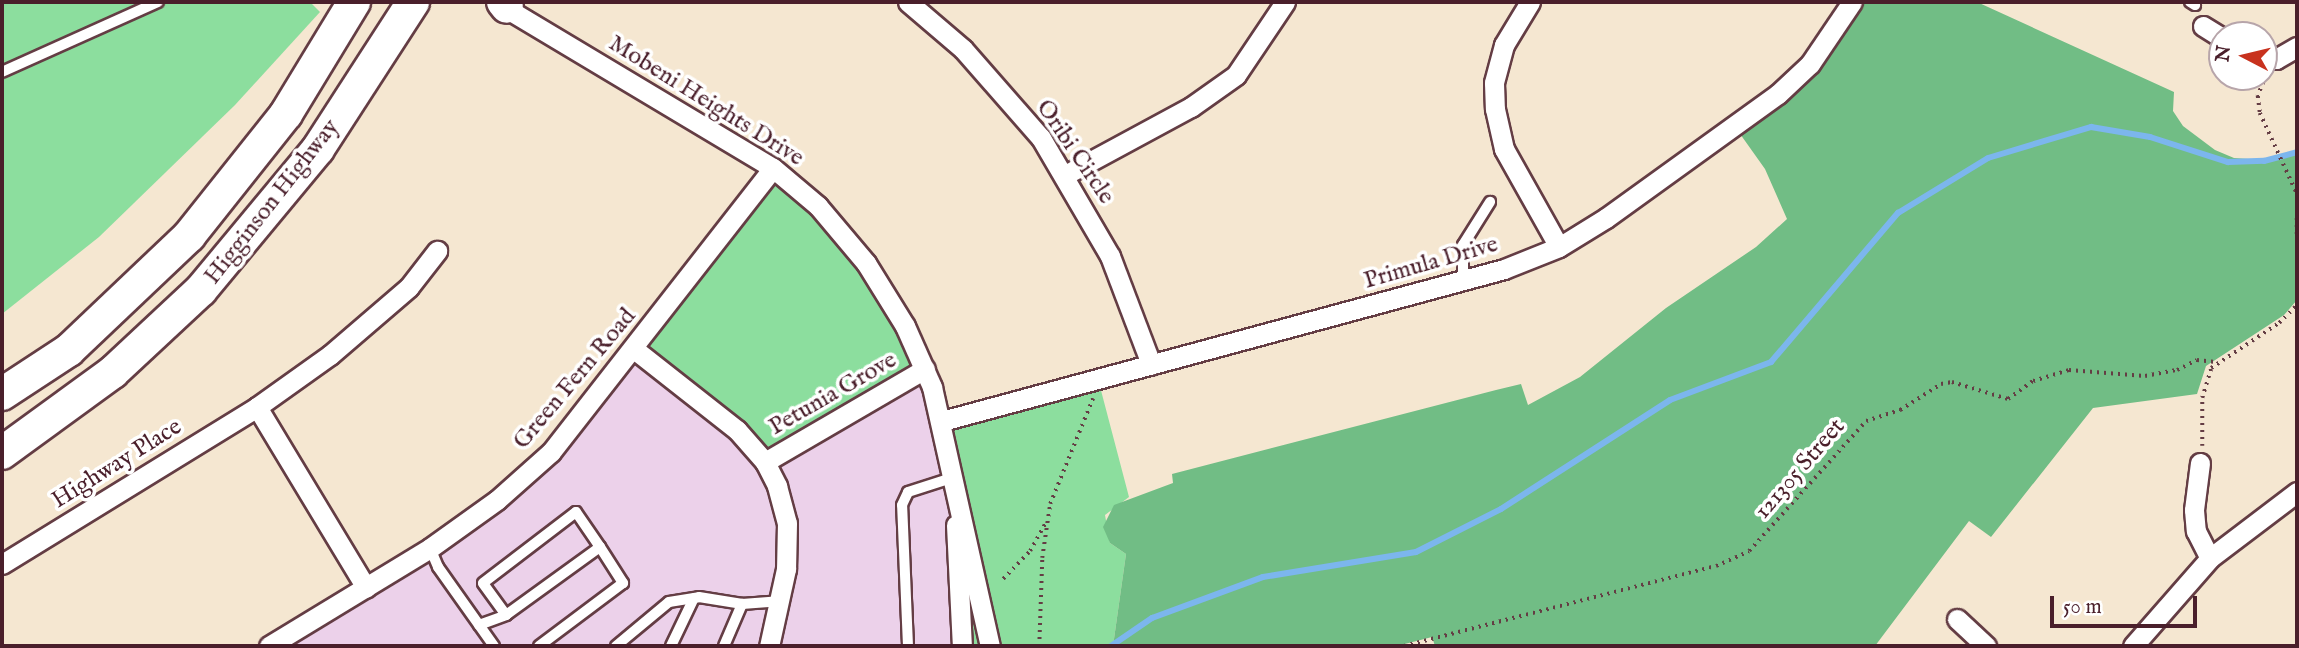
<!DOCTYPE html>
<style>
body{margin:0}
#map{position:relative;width:2299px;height:648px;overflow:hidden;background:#f5e7d1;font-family:"IM FELL English",serif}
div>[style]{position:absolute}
.built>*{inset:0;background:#ecd1ea}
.green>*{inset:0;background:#8cde9e}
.forest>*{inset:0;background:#71bd85}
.stream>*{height:6px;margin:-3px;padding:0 3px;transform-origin:3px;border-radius:3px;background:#7cb6ed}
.path>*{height:3.5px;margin-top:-1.75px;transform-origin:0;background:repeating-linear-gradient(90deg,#643d44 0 2px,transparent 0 7px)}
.roads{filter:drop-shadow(2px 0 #643d44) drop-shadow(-2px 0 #643d44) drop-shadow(0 2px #643d44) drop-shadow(0 -2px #643d44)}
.service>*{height:10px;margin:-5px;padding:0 5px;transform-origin:5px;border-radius:5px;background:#fff}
.minor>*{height:19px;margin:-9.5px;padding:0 9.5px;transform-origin:9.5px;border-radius:9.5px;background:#fff}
.trunk>*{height:32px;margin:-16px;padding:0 16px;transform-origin:16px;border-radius:16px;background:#fff}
span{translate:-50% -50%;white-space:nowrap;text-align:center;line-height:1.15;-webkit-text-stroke:7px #fff;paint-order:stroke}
.street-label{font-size:24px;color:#4a1f2b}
.frame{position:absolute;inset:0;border:4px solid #4a1f2b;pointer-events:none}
.north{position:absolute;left:2208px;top:21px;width:70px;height:70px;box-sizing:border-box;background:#fff;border:2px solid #b7a5aa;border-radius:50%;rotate:277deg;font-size:19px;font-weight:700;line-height:28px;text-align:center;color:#4a1f2b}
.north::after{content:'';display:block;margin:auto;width:24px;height:32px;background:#c8321e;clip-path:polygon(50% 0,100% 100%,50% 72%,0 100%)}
.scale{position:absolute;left:2050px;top:596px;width:147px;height:32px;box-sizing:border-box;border:4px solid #4a1f2b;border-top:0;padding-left:9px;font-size:21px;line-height:24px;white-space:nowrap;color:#4a1f2b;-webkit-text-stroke:5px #fff;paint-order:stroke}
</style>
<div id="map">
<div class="built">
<div style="clip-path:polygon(634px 349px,925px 369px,947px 445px,961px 646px,270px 646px,497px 500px)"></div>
</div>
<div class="green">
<div style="clip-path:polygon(2px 2px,310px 2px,320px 12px,235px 105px,99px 237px,2px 314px)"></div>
<div style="clip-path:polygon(773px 168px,818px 207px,925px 369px,765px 460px,634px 349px)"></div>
<div style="clip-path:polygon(1098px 379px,1129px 497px,1105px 515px,1110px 543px,1126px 554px,1113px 646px,961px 646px,942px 421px)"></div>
</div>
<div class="forest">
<div style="clip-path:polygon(1855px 2px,1977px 2px,2174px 92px,2173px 111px,2183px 126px,2215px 150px,2234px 158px,2264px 160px,2297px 151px,2297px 300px,2284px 315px,2206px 366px,2197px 394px,2093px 408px,1991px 537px,1969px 521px,1875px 646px,1435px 646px,1432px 637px,1397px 646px,1113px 646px,1126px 554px,1110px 543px,1103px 527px,1114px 505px,1173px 483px,1172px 474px,1496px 390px,1521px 384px,1528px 405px,1580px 377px,1666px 308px,1756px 247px,1787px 219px,1765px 169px,1738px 131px)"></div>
</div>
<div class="stream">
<div style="left:1111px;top:646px;width:50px;rotate:-34.3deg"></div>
<div style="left:1152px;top:618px;width:118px;rotate:-20.3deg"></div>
<div style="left:1263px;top:577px;width:155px;rotate:-9.3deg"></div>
<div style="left:1416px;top:552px;width:95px;rotate:-26.8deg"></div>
<div style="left:1501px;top:509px;width:201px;rotate:-32.8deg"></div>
<div style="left:1670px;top:400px;width:108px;rotate:-20.6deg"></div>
<div style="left:1771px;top:362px;width:196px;rotate:-49.6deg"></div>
<div style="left:1898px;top:213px;width:105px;rotate:-31.4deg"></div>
<div style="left:1988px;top:158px;width:108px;rotate:-16.8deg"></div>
<div style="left:2091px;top:127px;width:60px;rotate:9.6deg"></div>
<div style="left:2150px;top:137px;width:82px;rotate:17.8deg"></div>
<div style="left:2228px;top:162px;width:36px;rotate:-2deg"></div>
<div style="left:2264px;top:161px;width:34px;rotate:-15deg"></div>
</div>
<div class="path">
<div style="left:2266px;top:76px;width:22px;rotate:112deg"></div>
<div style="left:2258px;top:96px;width:17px;rotate:83deg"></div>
<div style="left:2260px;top:113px;width:89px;rotate:65.4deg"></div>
<div style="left:2297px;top:218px;width:19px;rotate:90deg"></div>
<div style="left:2202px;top:446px;width:48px;rotate:-90deg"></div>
<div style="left:2202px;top:398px;width:31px;rotate:-73deg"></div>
<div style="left:2211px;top:368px;width:82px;rotate:-33.5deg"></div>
<div style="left:2279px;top:323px;width:25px;rotate:-45deg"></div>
<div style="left:1003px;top:579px;width:39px;rotate:-46deg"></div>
<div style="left:1030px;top:551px;width:33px;rotate:-61deg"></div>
<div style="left:1039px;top:646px;width:88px;rotate:-88deg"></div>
<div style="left:1042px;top:558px;width:55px;rotate:-81.6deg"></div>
<div style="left:1050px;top:504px;width:114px;rotate:-67.9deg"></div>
<div style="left:1404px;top:646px;width:322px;rotate:-14.4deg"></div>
<div style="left:1716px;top:566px;width:36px;rotate:-24deg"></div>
<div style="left:1749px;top:551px;width:175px;rotate:-48deg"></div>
<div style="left:1866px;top:421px;width:36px;rotate:-18deg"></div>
<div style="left:1900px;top:410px;width:49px;rotate:-32.4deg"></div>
<div style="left:1941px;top:384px;width:11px;rotate:-10deg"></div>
<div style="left:1952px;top:382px;width:59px;rotate:16.9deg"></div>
<div style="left:2008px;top:399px;width:31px;rotate:-36deg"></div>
<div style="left:2033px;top:381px;width:38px;rotate:-17deg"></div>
<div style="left:2069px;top:370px;width:76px;rotate:4.5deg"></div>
<div style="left:2145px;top:376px;width:33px;rotate:-11deg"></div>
<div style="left:2177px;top:370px;width:22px;rotate:-27deg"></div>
<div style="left:2197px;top:360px;width:19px;rotate:6deg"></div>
</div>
<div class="roads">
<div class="service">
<div style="left:2190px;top:2px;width:6px;rotate:31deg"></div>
<div style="left:2px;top:72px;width:171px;rotate:-24.2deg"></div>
<div style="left:1463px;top:279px;width:34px;rotate:-90deg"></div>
<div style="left:1463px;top:245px;width:51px;rotate:-57.9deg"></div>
<div style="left:430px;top:548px;width:21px;rotate:67deg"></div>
<div style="left:438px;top:567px;width:97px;rotate:54.7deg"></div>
<div style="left:506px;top:615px;width:39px;rotate:-126deg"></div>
<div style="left:483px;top:583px;width:117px;rotate:-37.4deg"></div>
<div style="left:576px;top:512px;width:42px;rotate:55.6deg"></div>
<div style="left:479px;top:625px;width:29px;rotate:-20deg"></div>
<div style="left:506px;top:615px;width:116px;rotate:-35.9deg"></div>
<div style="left:600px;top:547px;width:43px;rotate:57.4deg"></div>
<div style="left:623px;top:583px;width:105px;rotate:143.1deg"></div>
<div style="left:616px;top:646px;width:69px;rotate:-39.7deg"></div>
<div style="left:669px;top:602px;width:30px;rotate:-9deg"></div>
<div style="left:699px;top:597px;width:44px;rotate:9.2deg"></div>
<div style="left:742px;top:604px;width:40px;rotate:-4.3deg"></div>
<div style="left:671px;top:646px;width:53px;rotate:-64.4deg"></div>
<div style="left:724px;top:646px;width:46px;rotate:-66.8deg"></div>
<div style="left:908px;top:646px;width:141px;rotate:-92.4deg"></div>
<div style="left:902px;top:505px;width:14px;rotate:-65deg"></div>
<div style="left:908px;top:492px;width:49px;rotate:-17.7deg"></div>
</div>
<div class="minor">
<div style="left:908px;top:2px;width:72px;rotate:40.5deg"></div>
<div style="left:963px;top:49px;width:118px;rotate:48.8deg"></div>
<div style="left:1041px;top:138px;width:137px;rotate:59.7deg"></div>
<div style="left:1110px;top:256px;width:116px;rotate:69.2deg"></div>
<div style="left:1530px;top:2px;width:50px;rotate:121.2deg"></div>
<div style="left:1504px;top:45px;width:39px;rotate:105deg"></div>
<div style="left:1494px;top:83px;width:26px;rotate:88deg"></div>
<div style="left:1495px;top:109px;width:41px;rotate:77.3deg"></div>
<div style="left:1504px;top:149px;width:112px;rotate:60.7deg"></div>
<div style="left:499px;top:4px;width:319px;rotate:30.9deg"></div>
<div style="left:773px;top:168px;width:59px;rotate:40.2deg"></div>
<div style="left:818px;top:206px;width:75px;rotate:49.9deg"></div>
<div style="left:866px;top:263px;width:74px;rotate:58.2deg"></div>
<div style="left:905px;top:326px;width:67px;rotate:66.1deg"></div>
<div style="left:932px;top:387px;width:265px;rotate:77.4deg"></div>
<div style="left:2203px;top:26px;width:22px;rotate:32deg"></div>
<div style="left:2264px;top:58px;width:12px;rotate:5deg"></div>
<div style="left:2276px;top:59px;width:24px;rotate:-30deg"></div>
<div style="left:1065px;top:175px;width:143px;rotate:-28.4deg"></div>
<div style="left:1191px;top:107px;width:55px;rotate:-35.4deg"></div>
<div style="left:1236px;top:75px;width:88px;rotate:-56.1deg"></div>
<div style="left:634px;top:349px;width:131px;rotate:38.2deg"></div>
<div style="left:737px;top:430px;width:43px;rotate:48.8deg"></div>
<div style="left:765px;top:462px;width:27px;rotate:63deg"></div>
<div style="left:777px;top:486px;width:38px;rotate:75deg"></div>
<div style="left:787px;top:523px;width:46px;rotate:91.2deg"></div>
<div style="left:786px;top:569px;width:79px;rotate:102.4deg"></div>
<div style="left:257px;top:407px;width:211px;rotate:58.9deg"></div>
<div style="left:942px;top:421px;width:582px;rotate:-15.13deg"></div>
<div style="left:1504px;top:269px;width:59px;rotate:-21.8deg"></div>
<div style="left:1559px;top:247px;width:55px;rotate:-31.7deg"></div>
<div style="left:1606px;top:218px;width:212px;rotate:-35.8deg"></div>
<div style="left:1778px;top:94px;width:44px;rotate:-43.2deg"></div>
<div style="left:1810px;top:64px;width:75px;rotate:-55.9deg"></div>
<div style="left:765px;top:462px;width:185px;rotate:-30.2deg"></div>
<div style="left:2200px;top:463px;width:47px;rotate:97.3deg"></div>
<div style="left:2194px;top:510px;width:21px;rotate:85deg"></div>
<div style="left:2196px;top:531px;width:30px;rotate:63deg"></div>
<div style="left:956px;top:525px;width:121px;rotate:87.2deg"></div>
<div style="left:2px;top:564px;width:299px;rotate:-31.6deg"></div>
<div style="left:257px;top:407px;width:90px;rotate:-35.5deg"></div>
<div style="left:330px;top:355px;width:104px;rotate:-40.7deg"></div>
<div style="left:409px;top:287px;width:46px;rotate:-52.1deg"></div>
<div style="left:1957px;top:619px;width:40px;rotate:43deg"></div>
<div style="left:269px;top:646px;width:188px;rotate:-31.3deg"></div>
<div style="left:430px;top:548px;width:82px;rotate:-35.6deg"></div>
<div style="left:497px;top:500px;width:72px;rotate:-41.6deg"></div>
<div style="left:551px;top:452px;width:360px;rotate:-52deg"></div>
<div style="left:2133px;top:646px;width:117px;rotate:-48.8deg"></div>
<div style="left:2210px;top:558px;width:109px;rotate:-37.2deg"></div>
</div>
<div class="trunk">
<div style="left:503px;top:2px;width:6px;rotate:51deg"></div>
<div style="left:2px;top:394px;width:80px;rotate:-33.3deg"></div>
<div style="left:69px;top:350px;width:166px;rotate:-43.5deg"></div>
<div style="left:189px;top:236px;width:156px;rotate:-51.5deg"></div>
<div style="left:286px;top:114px;width:131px;rotate:-58.7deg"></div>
<div style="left:2px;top:453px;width:137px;rotate:-36.1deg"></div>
<div style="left:113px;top:372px;width:120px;rotate:-43deg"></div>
<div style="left:201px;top:290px;width:183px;rotate:-50.3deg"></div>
<div style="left:318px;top:149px;width:175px;rotate:-57.1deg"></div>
</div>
</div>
<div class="street-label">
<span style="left:706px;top:101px;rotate:32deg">Mobeni Heights Drive</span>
<span style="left:1075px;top:152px;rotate:56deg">Oribi Circle</span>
<span style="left:272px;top:202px;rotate:-52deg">Higginson Highway</span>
<span style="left:1431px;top:263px;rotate:-16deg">Primula Drive</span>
<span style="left:575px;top:379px;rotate:-50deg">Green Fern Road</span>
<span style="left:833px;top:394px;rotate:-30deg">Petunia Grove</span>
<span style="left:117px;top:464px;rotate:-32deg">Highway Place</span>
<span style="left:1800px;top:469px;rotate:-49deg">121305 Street</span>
</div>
<div class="frame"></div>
<div class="north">N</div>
<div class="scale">50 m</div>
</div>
